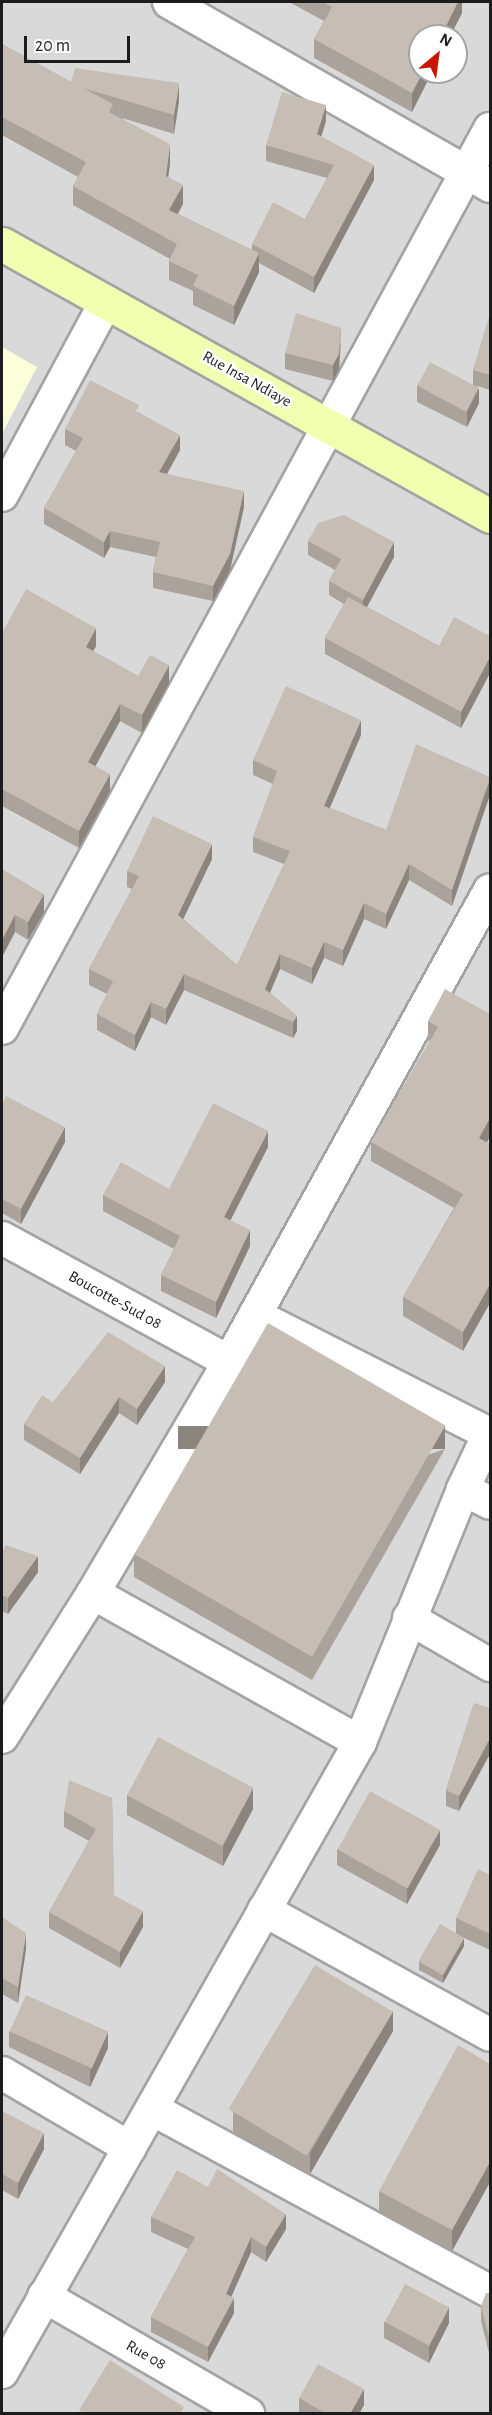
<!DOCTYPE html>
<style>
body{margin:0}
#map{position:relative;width:492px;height:2415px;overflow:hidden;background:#efebe1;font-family:"Alegreya Sans",sans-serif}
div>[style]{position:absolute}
.residential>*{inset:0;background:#dad9d9}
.education>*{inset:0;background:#fbffda}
.roads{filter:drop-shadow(2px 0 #a3a3a3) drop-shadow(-2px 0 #a3a3a3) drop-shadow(0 2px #a3a3a3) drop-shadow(0 -2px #a3a3a3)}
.minor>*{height:32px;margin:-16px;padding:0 16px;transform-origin:16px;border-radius:16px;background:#fff}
.secondary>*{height:33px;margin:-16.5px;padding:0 16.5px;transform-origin:16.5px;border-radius:16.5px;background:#f2feb0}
.wall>*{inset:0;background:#aaa39b}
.shaded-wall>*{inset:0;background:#8b857e;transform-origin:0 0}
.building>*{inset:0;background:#c6beb4;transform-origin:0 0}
span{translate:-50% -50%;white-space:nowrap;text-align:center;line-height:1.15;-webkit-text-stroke:5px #fff;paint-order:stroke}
.street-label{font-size:16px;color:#1c1c1c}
.frame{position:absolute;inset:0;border:3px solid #1c1c1c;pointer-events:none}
.north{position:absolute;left:408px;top:24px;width:60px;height:60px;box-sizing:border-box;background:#fff;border:2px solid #a4a4a4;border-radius:50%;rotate:29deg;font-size:16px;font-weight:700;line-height:24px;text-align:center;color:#1c1c1c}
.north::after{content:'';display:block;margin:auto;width:21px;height:27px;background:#c91400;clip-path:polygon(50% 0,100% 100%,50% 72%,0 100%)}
.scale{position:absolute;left:24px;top:36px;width:106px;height:27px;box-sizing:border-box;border:3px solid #1c1c1c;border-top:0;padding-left:8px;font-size:18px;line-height:21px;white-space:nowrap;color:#1c1c1c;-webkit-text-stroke:4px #fff;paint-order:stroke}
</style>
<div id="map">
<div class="residential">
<div style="clip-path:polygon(evenodd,2px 2px,490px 2px,490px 2413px,2px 2413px,2px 2px,420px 36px,456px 36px,456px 72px,420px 72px,420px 36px)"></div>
</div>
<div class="education">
<div style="clip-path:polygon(2px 347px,37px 367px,2px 434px)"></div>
</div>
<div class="roads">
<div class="minor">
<div style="left:169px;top:2px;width:370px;rotate:29.8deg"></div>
<div style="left:2px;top:495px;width:219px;rotate:-61.7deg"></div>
<div style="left:2px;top:1028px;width:1023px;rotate:-61.51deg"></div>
<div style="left:2px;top:1238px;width:259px;rotate:28.6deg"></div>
<div style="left:255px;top:1315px;width:263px;rotate:26.9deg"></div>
<div style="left:463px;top:1489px;width:30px;rotate:27deg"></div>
<div style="left:93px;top:1593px;width:306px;rotate:29.2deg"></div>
<div style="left:409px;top:1618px;width:94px;rotate:30.1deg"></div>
<div style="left:2px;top:1737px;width:170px;rotate:-57.7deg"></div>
<div style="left:93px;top:1593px;width:268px;rotate:-59.5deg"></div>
<div style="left:229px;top:1362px;width:539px;rotate:-61.06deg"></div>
<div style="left:264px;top:1910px;width:258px;rotate:28.9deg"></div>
<div style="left:2px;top:2073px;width:148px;rotate:30.4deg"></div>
<div style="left:154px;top:2110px;width:382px;rotate:28.4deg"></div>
<div style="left:44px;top:2296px;width:236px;rotate:30deg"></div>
<div style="left:2px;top:2372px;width:725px;rotate:-60.39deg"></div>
<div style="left:360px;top:1742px;width:273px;rotate:-67.8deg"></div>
<div style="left:463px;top:1489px;width:63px;rotate:-64.7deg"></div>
</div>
<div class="secondary">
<div style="left:2px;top:244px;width:559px;rotate:29.13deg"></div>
</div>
</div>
<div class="wall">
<div style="clip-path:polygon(289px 2px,462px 2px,462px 13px,412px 112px,314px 58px,314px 39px,324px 21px)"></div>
<div style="clip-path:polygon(2px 44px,71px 82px,179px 101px,174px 134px,122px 118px,170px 163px,168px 177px,183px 204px,178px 214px,252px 250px,252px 244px,305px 219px,327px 178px,266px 161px,266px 145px,326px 121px,321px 137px,374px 180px,314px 293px,259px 263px,259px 272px,234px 325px,193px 305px,193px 291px,169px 280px,169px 261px,170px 259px,73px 205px,73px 186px,78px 177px,2px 135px)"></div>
<div style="clip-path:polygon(490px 318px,490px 390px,477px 386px,479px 403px,467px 427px,417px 402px,417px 386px,473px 385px,473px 370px)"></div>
<div style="clip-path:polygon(341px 344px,339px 369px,333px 381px,285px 369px,285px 353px)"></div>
<div style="clip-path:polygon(139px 412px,180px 450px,167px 474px,244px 507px,230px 570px,213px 601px,153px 588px,153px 572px,156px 557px,110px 547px,104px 558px,44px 524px,44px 508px,76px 451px,65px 445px,65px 429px)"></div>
<div style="clip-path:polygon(308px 541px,394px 557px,367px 607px,439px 646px,490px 636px,490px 673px,461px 728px,325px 654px,325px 638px,344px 604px,329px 595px,329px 581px,335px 570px,308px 555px)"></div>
<div style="clip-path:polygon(2px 633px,96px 646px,93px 651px,138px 676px,169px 683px,142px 733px,120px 721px,95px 766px,110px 791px,79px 848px,2px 806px)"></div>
<div style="clip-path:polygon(361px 735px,330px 808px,386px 830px,490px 777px,452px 906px,409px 880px,386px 929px,364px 919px,343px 966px,324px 958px,312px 984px,280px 969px,270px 993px,297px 1016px,297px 1031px,293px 1038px,184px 990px,166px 1025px,151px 1017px,135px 1051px,97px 1030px,97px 1014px,107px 994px,89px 985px,89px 969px,132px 889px,127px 887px,127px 871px,212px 859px,183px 919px,237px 965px,284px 864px,253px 852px,253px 837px,273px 784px,253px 775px,253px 760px)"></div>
<div style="clip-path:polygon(2px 869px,44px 912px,28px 940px,15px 932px,2px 957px)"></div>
<div style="clip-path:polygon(490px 1014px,490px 1136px,487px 1143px,463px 1351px,403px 1316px,403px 1297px,454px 1208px,371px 1161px,371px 1142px,430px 1041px,428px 1040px,428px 1021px)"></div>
<div style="clip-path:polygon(2px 1105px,65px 1142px,21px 1224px,2px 1213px)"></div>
<div style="clip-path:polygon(268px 1147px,230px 1220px,250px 1246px,216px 1318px,161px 1291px,161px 1275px,174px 1249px,103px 1211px,103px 1195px,169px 1189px)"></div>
<div style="clip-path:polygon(165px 1382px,137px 1425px,119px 1413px,80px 1474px,24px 1440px,24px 1424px,53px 1402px)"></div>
<div style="clip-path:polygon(445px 1449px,312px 1680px,134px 1577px,134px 1554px)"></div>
<div style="clip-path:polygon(2px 1553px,38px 1572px,8px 1614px,2px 1611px)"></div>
<div style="clip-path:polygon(474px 1703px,459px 1811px,446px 1806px,446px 1790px)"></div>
<div style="clip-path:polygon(127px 1795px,253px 1809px,223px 1866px,127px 1815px)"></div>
<div style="clip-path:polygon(112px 1798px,114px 1895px,143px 1927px,120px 1968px,49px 1928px,49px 1912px,89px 1841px,64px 1827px,64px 1811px)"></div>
<div style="clip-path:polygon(440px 1845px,407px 1904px,337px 1865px,337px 1849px)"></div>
<div style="clip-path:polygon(490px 1875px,490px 1950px,462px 1937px,464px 1946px,443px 1983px,419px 1970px,419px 1961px,456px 1933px,456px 1918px)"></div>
<div style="clip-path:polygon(2px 1917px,26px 1949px,18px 2003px,2px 1994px)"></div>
<div style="clip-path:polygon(9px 2031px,108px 2048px,90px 2087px,9px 2047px)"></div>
<div style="clip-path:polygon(393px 2031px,310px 2174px,233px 2132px,233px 2112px)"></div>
<div style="clip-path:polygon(490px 2064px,490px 2182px,452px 2251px,379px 2212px,379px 2191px)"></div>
<div style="clip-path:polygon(2px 2111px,44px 2149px,18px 2199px,2px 2190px)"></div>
<div style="clip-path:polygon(151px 2217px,286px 2229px,266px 2262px,251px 2252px,231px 2297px,234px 2313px,208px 2362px,151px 2332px,151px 2317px,188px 2249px,151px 2232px)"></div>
<div style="clip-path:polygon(490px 2293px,490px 2357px,481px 2321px,481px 2306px)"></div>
<div style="clip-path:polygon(384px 2322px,449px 2323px,429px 2363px,384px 2338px)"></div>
<div style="clip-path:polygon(299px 2398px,364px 2405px,359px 2414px,299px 2414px)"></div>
</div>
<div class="shaded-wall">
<div style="clip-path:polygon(458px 2px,462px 2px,462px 13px,450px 36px,441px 36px)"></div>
<div style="clip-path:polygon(423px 72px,432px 72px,412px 112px,412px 93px)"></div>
<div style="clip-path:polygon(179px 83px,179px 101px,174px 134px,174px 115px)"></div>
<div style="clip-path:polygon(326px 105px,326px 121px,317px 150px,317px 134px)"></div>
<div style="clip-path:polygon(170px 144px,170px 163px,166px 195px,166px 176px)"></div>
<div style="clip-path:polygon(374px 165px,374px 180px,314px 293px,314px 277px)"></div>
<div style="clip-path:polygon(183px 185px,183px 204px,169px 229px,169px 210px)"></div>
<div style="clip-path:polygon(259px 253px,259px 272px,234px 325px,234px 306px)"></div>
<div style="clip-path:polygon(341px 328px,339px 369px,333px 381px,333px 365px)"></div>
<div style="clip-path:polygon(479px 388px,479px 403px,467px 427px,467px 412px)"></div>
<div style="clip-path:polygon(180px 435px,180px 450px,159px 488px,159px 472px)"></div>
<div style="clip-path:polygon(244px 491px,244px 507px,230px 570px,213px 601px,213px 586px)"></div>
<div style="clip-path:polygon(110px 531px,110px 547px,104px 558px,104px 542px)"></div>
<div style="clip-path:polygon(394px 542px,394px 557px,363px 614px,363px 600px)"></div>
<div style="clip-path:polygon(96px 628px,96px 646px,86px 664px,86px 647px)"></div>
<div style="clip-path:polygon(490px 657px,490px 673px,461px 728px,461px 712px)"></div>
<div style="clip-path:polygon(169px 665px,169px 683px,142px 733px,142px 715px)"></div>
<div style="clip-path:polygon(120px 704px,120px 721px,88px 780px,88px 762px)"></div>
<div style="clip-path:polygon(361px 720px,361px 735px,324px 821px,324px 806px)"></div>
<div style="clip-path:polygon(110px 774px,110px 791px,79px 848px,79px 831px)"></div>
<div style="clip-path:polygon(490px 779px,490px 795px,452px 906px,452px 890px)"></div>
<div style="clip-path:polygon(212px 844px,212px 859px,178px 930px,178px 915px)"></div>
<div style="clip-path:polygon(409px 864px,409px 880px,386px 929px,386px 914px)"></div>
<div style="clip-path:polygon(44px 894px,44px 912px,28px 940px,28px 922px)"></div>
<div style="clip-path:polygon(364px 903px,364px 919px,343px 966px,343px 950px)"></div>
<div style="clip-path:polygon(15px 915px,15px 932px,2px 957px,2px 940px)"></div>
<div style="clip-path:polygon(324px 942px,324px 958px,312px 984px,312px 968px)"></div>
<div style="clip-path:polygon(280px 954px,280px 969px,265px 1004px,265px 989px)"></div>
<div style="clip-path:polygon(184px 974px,184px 990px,166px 1025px,166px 1009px)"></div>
<div style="clip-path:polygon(151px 1002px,151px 1017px,135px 1051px,135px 1035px)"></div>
<div style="clip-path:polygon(297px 1016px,297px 1031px,293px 1038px,293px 1022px)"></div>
<div style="clip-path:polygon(490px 1118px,490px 1136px,479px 1157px,479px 1138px)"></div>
<div style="clip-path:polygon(65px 1127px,65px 1142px,21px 1224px,21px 1209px)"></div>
<div style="clip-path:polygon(268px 1131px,268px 1147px,224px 1233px,224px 1217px)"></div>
<div style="clip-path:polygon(250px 1230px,250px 1246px,216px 1318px,216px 1302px)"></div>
<div style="clip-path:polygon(490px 1284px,490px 1303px,463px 1351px,463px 1332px)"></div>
<div style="clip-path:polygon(165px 1366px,165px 1382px,137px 1425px,137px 1409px)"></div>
<div style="clip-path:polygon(119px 1397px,119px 1413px,80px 1474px,80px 1458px)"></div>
<div style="left:445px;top:1426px;width:23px;height:267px;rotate:90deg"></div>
<div style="clip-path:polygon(38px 1556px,38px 1572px,8px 1614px,8px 1598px)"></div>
<div style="clip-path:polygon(490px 1738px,490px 1754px,459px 1811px,459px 1796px)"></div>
<div style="clip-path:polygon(253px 1788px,253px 1809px,223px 1866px,223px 1846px)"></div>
<div style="clip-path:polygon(440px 1830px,440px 1845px,407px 1904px,407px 1888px)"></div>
<div style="clip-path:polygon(143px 1911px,143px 1927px,120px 1968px,120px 1952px)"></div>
<div style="clip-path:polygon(26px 1933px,26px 1949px,18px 2003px,18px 1987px)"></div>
<div style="clip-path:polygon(464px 1938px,464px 1946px,443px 1983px,443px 1975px)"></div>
<div style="clip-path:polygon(393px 2011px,393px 2031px,310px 2174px,310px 2153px)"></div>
<div style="clip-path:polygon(108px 2032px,108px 2048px,90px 2087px,90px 2071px)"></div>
<div style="clip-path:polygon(44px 2133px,44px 2149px,18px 2199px,18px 2183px)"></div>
<div style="clip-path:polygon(490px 2162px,490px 2182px,452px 2251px,452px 2230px)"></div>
<div style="clip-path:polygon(286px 2214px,286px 2229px,266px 2262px,266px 2247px)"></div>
<div style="clip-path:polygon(251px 2237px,251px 2252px,226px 2309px,226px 2294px)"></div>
<div style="clip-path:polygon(234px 2298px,234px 2313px,208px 2362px,208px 2347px)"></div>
<div style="clip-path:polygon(449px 2307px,449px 2323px,429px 2363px,429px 2347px)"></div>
<div style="clip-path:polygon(364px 2389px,364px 2405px,359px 2414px,350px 2414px)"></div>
</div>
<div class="building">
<div style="clip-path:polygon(323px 2px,458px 2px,441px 36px,420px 36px,420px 72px,423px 72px,412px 93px,314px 39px,332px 7px)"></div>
<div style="clip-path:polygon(2px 44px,71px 82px,75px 68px,179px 83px,174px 115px,83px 88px,113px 104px,109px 112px,170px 144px,166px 176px,183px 185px,169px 210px,259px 253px,234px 306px,193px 286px,198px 275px,169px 261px,177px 244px,73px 186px,86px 162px,2px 117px)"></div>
<div style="clip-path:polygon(282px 92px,326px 105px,317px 134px,374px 165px,314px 277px,252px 244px,273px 202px,305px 219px,334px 165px,266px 145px)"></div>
<div style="clip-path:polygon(296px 313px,341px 328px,339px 354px,333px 365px,285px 353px)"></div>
<div style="clip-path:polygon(489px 317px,490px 318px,490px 375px,473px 370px)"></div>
<div style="left:430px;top:362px;width:55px;height:27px;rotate:28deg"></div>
<div style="clip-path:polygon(90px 380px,139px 405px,136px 411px,180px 435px,159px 472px,244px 491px,230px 554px,213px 586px,153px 572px,160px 542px,110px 531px,104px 542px,44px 508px,83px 438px,65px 429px)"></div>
<div style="clip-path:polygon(344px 515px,394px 542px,363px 600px,329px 581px,341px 559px,308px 541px,318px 523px)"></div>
<div style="clip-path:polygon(26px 589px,96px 628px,86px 647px,138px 676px,150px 655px,169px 665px,142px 715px,120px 704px,88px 762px,110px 774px,79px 831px,2px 789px,2px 633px)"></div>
<div style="clip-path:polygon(348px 597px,439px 646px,454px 617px,490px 636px,490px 657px,461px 712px,325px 638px)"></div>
<div style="clip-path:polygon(286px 686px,361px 720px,324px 806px,386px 830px,416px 744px,490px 777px,452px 890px,409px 864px,386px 914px,364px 903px,343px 950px,324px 942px,312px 968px,280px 954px,265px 989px,297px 1016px,293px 1022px,184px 974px,166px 1009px,151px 1002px,135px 1035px,97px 1014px,113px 981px,89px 969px,139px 876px,127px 871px,153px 816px,212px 844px,178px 915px,237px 965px,290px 851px,253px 837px,277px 771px,253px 760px)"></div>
<div style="clip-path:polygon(2px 869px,44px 894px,28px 922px,15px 915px,2px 940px)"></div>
<div style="clip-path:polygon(445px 989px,490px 1014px,490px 1118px,479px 1138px,490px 1144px,490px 1284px,463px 1332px,403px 1297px,463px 1194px,371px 1142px,438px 1027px,428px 1021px)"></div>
<div style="clip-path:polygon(6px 1096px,65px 1127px,21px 1209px,2px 1199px,2px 1105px)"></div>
<div style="clip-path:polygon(213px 1103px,268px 1131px,224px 1217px,250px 1230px,216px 1302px,161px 1275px,180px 1236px,103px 1195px,121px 1162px,169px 1189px)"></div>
<div style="left:268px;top:1323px;width:205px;height:267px;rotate:30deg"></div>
<div style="clip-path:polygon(108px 1332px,165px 1366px,137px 1409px,119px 1397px,80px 1458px,24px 1424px,42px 1395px,53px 1402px)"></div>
<div style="clip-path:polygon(6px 1545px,38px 1556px,8px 1598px,2px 1595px,2px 1553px)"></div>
<div style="clip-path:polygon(474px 1703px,490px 1708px,490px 1738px,459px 1796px,446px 1790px)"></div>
<div style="left:158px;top:1737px;width:108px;height:66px;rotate:28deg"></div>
<div style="clip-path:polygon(69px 1780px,112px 1798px,114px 1895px,143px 1911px,120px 1952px,49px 1912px,96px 1829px,64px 1811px)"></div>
<div style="left:370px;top:1791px;width:80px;height:67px;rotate:29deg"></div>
<div style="clip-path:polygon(478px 1869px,490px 1875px,490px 1934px,456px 1918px)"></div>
<div style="clip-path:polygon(2px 1917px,26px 1933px,18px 1987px,2px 1978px)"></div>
<div style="left:440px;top:1924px;width:28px;height:43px;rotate:30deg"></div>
<div style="left:315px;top:1965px;width:91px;height:168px;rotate:31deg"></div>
<div style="left:26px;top:1995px;width:90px;height:40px;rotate:24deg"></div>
<div style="clip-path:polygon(458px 2045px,490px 2064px,490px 2162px,452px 2230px,379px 2191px)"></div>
<div style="clip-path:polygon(2px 2111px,44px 2133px,18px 2183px,2px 2174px)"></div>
<div style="clip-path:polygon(217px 2169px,286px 2214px,266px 2247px,251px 2237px,226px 2294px,234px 2298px,208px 2347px,151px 2317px,195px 2237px,151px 2217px,177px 2170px,208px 2187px)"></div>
<div style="left:405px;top:2284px;width:50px;height:43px;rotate:28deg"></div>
<div style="clip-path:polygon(486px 2293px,490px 2293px,490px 2341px,481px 2306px)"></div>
<div style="clip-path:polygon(110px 2360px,184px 2407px,180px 2414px,85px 2414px,79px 2410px)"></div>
<div style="clip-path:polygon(318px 2364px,364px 2389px,350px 2414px,327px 2414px,299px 2398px)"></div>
</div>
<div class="street-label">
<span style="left:247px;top:379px;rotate:29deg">Rue Insa Ndiaye</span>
<span style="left:115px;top:1300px;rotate:29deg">Boucotte-Sud 08</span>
<span style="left:146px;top:2355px;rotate:30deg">Rue 08</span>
</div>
<div class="frame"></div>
<div class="north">N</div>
<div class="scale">20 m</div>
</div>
